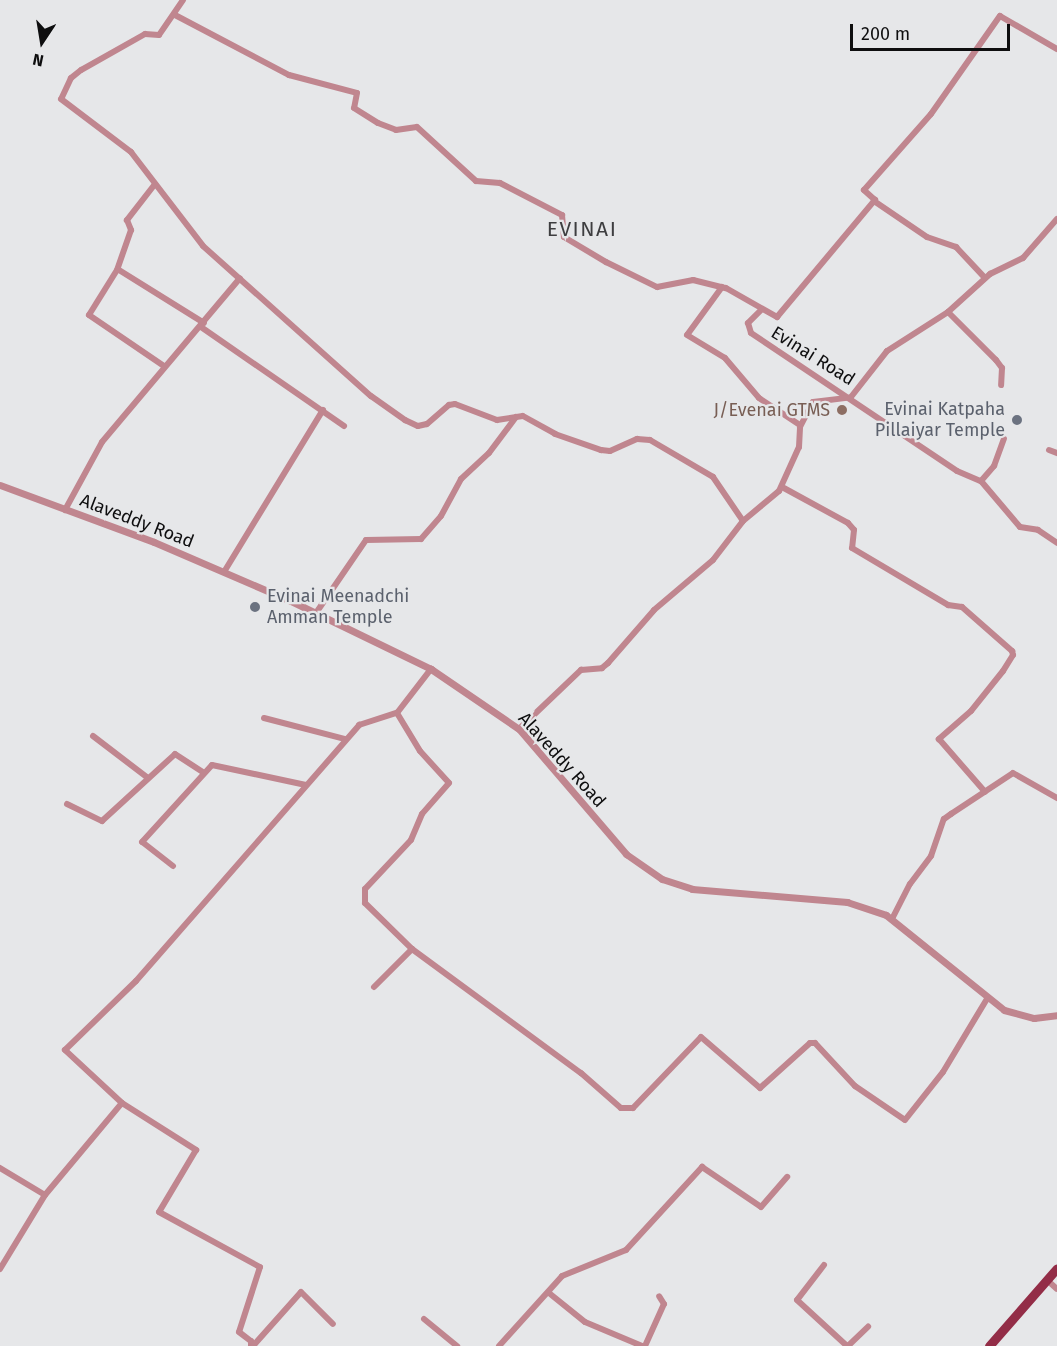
<!DOCTYPE html>
<style>
body{margin:0}
#map{position:relative;width:1057px;height:1346px;overflow:hidden;background:#e6e7e9;font-family:"Fira Sans",sans-serif}
div>[style]{position:absolute}
.minor>*{height:6px;margin:-3px;padding:0 3px;transform-origin:3px;border-radius:3px;background:#c0868f}
.tertiary>*{height:7px;margin:-3.5px;padding:0 3.5px;transform-origin:3.5px;border-radius:3.5px;background:#c0868f}
.primary>*{height:9px;margin:-4.5px;padding:0 4.5px;transform-origin:4.5px;border-radius:4.5px;background:#932d47}
.dots>*{width:16px;height:16px;translate:-50% -50%;box-sizing:border-box;border:3px solid #e6e7e9;border-radius:50%}
span{translate:-50% -50%;white-space:nowrap;text-align:center;line-height:1.15;-webkit-text-stroke:4.5px #e6e7e9;paint-order:stroke}
.street-label{font-size:18px;color:#0e0e0f}
.education-label{font-size:18px;color:#785e54}
.right{translate:-100% -50%;text-align:right}
.worship-label{font-size:18px;color:#5b616d}
.left{translate:0 -50%;text-align:left}
.quarter-label{font-size:21px;color:#3e3e40;letter-spacing:1.5px}
.north{position:absolute;left:12px;top:12px;width:60px;height:60px;-webkit-text-stroke:4px #e6e7e9;paint-order:stroke;rotate:192deg;font-size:16px;font-weight:700;line-height:24px;text-align:center;color:#0e0e0f}
.north::after{content:'';display:block;margin:auto;width:21px;height:27px;background:#0e0e0f;clip-path:polygon(50% 0,100% 100%,50% 72%,0 100%)}
.scale{position:absolute;left:850px;top:24px;width:160px;height:27px;box-sizing:border-box;border:3px solid #0e0e0f;border-top:0;padding-left:8px;font-size:18px;line-height:21px;white-space:nowrap;color:#0e0e0f;-webkit-text-stroke:4px #e6e7e9;paint-order:stroke}
</style>
<div id="map">
<div class="minor">
<div style="left:183px;top:0;width:42px;rotate:124.4deg"></div>
<div style="left:159px;top:35px;width:14px;rotate:-176deg"></div>
<div style="left:145px;top:34px;width:73px;rotate:150.6deg"></div>
<div style="left:81px;top:70px;width:13px;rotate:141deg"></div>
<div style="left:71px;top:78px;width:23px;rotate:115deg"></div>
<div style="left:61px;top:99px;width:88px;rotate:37.1deg"></div>
<div style="left:131px;top:152px;width:118px;rotate:52.5deg"></div>
<div style="left:203px;top:246px;width:225px;rotate:41.8deg"></div>
<div style="left:371px;top:396px;width:42px;rotate:35.2deg"></div>
<div style="left:405px;top:420px;width:14px;rotate:25deg"></div>
<div style="left:418px;top:426px;width:9px;rotate:-13deg"></div>
<div style="left:427px;top:424px;width:29px;rotate:-41deg"></div>
<div style="left:449px;top:405px;width:6px;rotate:-9deg"></div>
<div style="left:455px;top:404px;width:45px;rotate:20.9deg"></div>
<div style="left:497px;top:420px;width:26px;rotate:-9deg"></div>
<div style="left:523px;top:416px;width:37px;rotate:29deg"></div>
<div style="left:555px;top:434px;width:49px;rotate:19.2deg"></div>
<div style="left:601px;top:450px;width:9px;rotate:6deg"></div>
<div style="left:610px;top:451px;width:30px;rotate:-24deg"></div>
<div style="left:637px;top:439px;width:13px;rotate:4deg"></div>
<div style="left:650px;top:440px;width:73px;rotate:30.4deg"></div>
<div style="left:713px;top:477px;width:53px;rotate:55.7deg"></div>
<div style="left:175px;top:15px;width:129px;rotate:27.8deg"></div>
<div style="left:289px;top:75px;width:70px;rotate:14.8deg"></div>
<div style="left:357px;top:93px;width:15px;rotate:101deg"></div>
<div style="left:354px;top:108px;width:28px;rotate:32deg"></div>
<div style="left:378px;top:123px;width:19px;rotate:21deg"></div>
<div style="left:396px;top:130px;width:21px;rotate:-8deg"></div>
<div style="left:417px;top:127px;width:80px;rotate:42.5deg"></div>
<div style="left:476px;top:181px;width:24px;rotate:5deg"></div>
<div style="left:500px;top:183px;width:70px;rotate:27.3deg"></div>
<div style="left:562px;top:215px;width:22px;rotate:85deg"></div>
<div style="left:564px;top:237px;width:49px;rotate:30.8deg"></div>
<div style="left:606px;top:262px;width:57px;rotate:26.1deg"></div>
<div style="left:657px;top:287px;width:37px;rotate:-11deg"></div>
<div style="left:693px;top:280px;width:34px;rotate:14deg"></div>
<div style="left:726px;top:288px;width:59px;rotate:29.6deg"></div>
<div style="left:777px;top:317px;width:153px;rotate:-50.1deg"></div>
<div style="left:875px;top:200px;width:15px;rotate:-138deg"></div>
<div style="left:864px;top:190px;width:101px;rotate:-48.6deg"></div>
<div style="left:931px;top:114px;width:120px;rotate:-54.9deg"></div>
<div style="left:1000px;top:16px;width:66px;rotate:30.1deg"></div>
<div style="left:155px;top:184px;width:46px;rotate:127.9deg"></div>
<div style="left:127px;top:220px;width:11px;rotate:68deg"></div>
<div style="left:131px;top:230px;width:42px;rotate:109.3deg"></div>
<div style="left:117px;top:270px;width:53px;rotate:121.9deg"></div>
<div style="left:89px;top:315px;width:91px;rotate:34.2deg"></div>
<div style="left:874px;top:201px;width:64px;rotate:34.2deg"></div>
<div style="left:927px;top:237px;width:31px;rotate:19deg"></div>
<div style="left:956px;top:247px;width:42px;rotate:46.9deg"></div>
<div style="left:119px;top:270px;width:100px;rotate:31.9deg"></div>
<div style="left:722px;top:287px;width:59px;rotate:126.1deg"></div>
<div style="left:687px;top:335px;width:44px;rotate:31.2deg"></div>
<div style="left:725px;top:358px;width:52px;rotate:49.6deg"></div>
<div style="left:759px;top:398px;width:49px;rotate:33.4deg"></div>
<div style="left:762px;top:309px;width:20px;rotate:135deg"></div>
<div style="left:748px;top:323px;width:10px;rotate:73deg"></div>
<div style="left:751px;top:333px;width:248px;rotate:33.8deg"></div>
<div style="left:957px;top:471px;width:26px;rotate:23deg"></div>
<div style="left:981px;top:481px;width:60px;rotate:49.7deg"></div>
<div style="left:1020px;top:527px;width:18px;rotate:9deg"></div>
<div style="left:1038px;top:530px;width:23px;rotate:34deg"></div>
<div style="left:948px;top:312px;width:68px;rotate:45deg"></div>
<div style="left:996px;top:360px;width:10px;rotate:53deg"></div>
<div style="left:1002px;top:368px;width:17px;rotate:93deg"></div>
<div style="left:201px;top:327px;width:174px;rotate:34.7deg"></div>
<div style="left:1049px;top:450px;width:9px;rotate:21deg"></div>
<div style="left:981px;top:481px;width:20px;rotate:-49deg"></div>
<div style="left:994px;top:466px;width:29px;rotate:-70deg"></div>
<div style="left:782px;top:487px;width:75px;rotate:28.6deg"></div>
<div style="left:848px;top:523px;width:9px;rotate:49deg"></div>
<div style="left:854px;top:530px;width:18px;rotate:96deg"></div>
<div style="left:852px;top:548px;width:112px;rotate:30.7deg"></div>
<div style="left:948px;top:605px;width:14px;rotate:8deg"></div>
<div style="left:962px;top:607px;width:67px;rotate:41.3deg"></div>
<div style="left:1012px;top:651px;width:4px;rotate:76deg"></div>
<div style="left:1013px;top:655px;width:19px;rotate:122deg"></div>
<div style="left:1003px;top:671px;width:51px;rotate:128.7deg"></div>
<div style="left:971px;top:711px;width:43px;rotate:138.8deg"></div>
<div style="left:939px;top:739px;width:70px;rotate:49deg"></div>
<div style="left:65px;top:510px;width:77px;rotate:-61.4deg"></div>
<div style="left:102px;top:442px;width:214px;rotate:-49.9deg"></div>
<div style="left:224px;top:572px;width:190px;rotate:-58.6deg"></div>
<div style="left:316px;top:613px;width:88px;rotate:-55.6deg"></div>
<div style="left:366px;top:540px;width:55px;rotate:-1deg"></div>
<div style="left:421px;top:539px;width:30px;rotate:-49deg"></div>
<div style="left:441px;top:516px;width:42px;rotate:-61.6deg"></div>
<div style="left:461px;top:479px;width:38px;rotate:-43deg"></div>
<div style="left:489px;top:453px;width:45px;rotate:-53.1deg"></div>
<div style="left:397px;top:713px;width:44px;rotate:58.8deg"></div>
<div style="left:420px;top:751px;width:43px;rotate:47.8deg"></div>
<div style="left:449px;top:783px;width:41px;rotate:131.1deg"></div>
<div style="left:422px;top:814px;width:28px;rotate:113deg"></div>
<div style="left:411px;top:840px;width:67px;rotate:133.2deg"></div>
<div style="left:365px;top:889px;width:14px;rotate:90deg"></div>
<div style="left:365px;top:903px;width:66px;rotate:44.4deg"></div>
<div style="left:412px;top:949px;width:210px;rotate:36.3deg"></div>
<div style="left:581px;top:1073px;width:53px;rotate:41.2deg"></div>
<div style="left:621px;top:1108px;width:12px"></div>
<div style="left:633px;top:1108px;width:98px;rotate:-46.2deg"></div>
<div style="left:701px;top:1037px;width:78px;rotate:40.8deg"></div>
<div style="left:760px;top:1088px;width:67px;rotate:-42deg"></div>
<div style="left:810px;top:1043px;width:5px"></div>
<div style="left:815px;top:1043px;width:59px;rotate:47.1deg"></div>
<div style="left:855px;top:1086px;width:60px;rotate:34.2deg"></div>
<div style="left:905px;top:1120px;width:61px;rotate:-51.6deg"></div>
<div style="left:943px;top:1072px;width:87px;rotate:-59deg"></div>
<div style="left:264px;top:718px;width:84px;rotate:14.5deg"></div>
<div style="left:519px;top:729px;width:86px;rotate:-43.6deg"></div>
<div style="left:581px;top:670px;width:21px;rotate:-5deg"></div>
<div style="left:602px;top:668px;width:8px;rotate:-40deg"></div>
<div style="left:608px;top:663px;width:70px;rotate:-49deg"></div>
<div style="left:654px;top:610px;width:77px;rotate:-40.3deg"></div>
<div style="left:713px;top:560px;width:49px;rotate:-52.4deg"></div>
<div style="left:743px;top:521px;width:47px;rotate:-39.8deg"></div>
<div style="left:779px;top:491px;width:48px;rotate:-65.6deg"></div>
<div style="left:799px;top:447px;width:20px;rotate:-87deg"></div>
<div style="left:800px;top:427px;width:28px;rotate:-63deg"></div>
<div style="left:813px;top:402px;width:38px;rotate:-7deg"></div>
<div style="left:851px;top:397px;width:58px;rotate:-52deg"></div>
<div style="left:887px;top:351px;width:72px;rotate:-32.6deg"></div>
<div style="left:948px;top:312px;width:57px;rotate:-42.1deg"></div>
<div style="left:990px;top:274px;width:37px;rotate:-26deg"></div>
<div style="left:1023px;top:258px;width:52px;rotate:-48.9deg"></div>
<div style="left:93px;top:736px;width:69px;rotate:37.4deg"></div>
<div style="left:67px;top:804px;width:39px;rotate:26deg"></div>
<div style="left:102px;top:821px;width:99px;rotate:-42.5deg"></div>
<div style="left:175px;top:754px;width:33px;rotate:33deg"></div>
<div style="left:173px;top:866px;width:39px;rotate:-142deg"></div>
<div style="left:142px;top:842px;width:104px;rotate:-47.7deg"></div>
<div style="left:212px;top:765px;width:96px;rotate:12deg"></div>
<div style="left:892px;top:919px;width:39px;rotate:-63deg"></div>
<div style="left:910px;top:884px;width:35px;rotate:-53deg"></div>
<div style="left:931px;top:856px;width:39px;rotate:-71deg"></div>
<div style="left:944px;top:819px;width:9px;rotate:-36deg"></div>
<div style="left:951px;top:814px;width:74px;rotate:-33.5deg"></div>
<div style="left:1013px;top:773px;width:51px;rotate:29.6deg"></div>
<div style="left:374px;top:987px;width:54px;rotate:-45deg"></div>
<div style="left:122px;top:1103px;width:88px;rotate:32.4deg"></div>
<div style="left:196px;top:1150px;width:72px;rotate:120.8deg"></div>
<div style="left:159px;top:1212px;width:115px;rotate:28.6deg"></div>
<div style="left:260px;top:1267px;width:68px;rotate:107.9deg"></div>
<div style="left:239px;top:1332px;width:15px;rotate:37deg"></div>
<div style="left:251px;top:1341px;width:5px;rotate:90deg"></div>
<div style="left:0;top:1168px;width:52px;rotate:31deg"></div>
<div style="left:824px;top:1265px;width:44px;rotate:127.6deg"></div>
<div style="left:797px;top:1300px;width:68px;rotate:42.6deg"></div>
<div style="left:0;top:1269px;width:87px;rotate:-58.7deg"></div>
<div style="left:45px;top:1195px;width:120px;rotate:-50.1deg"></div>
<div style="left:122px;top:1103px;width:78px;rotate:-137.1deg"></div>
<div style="left:65px;top:1050px;width:99px;rotate:-44.2deg"></div>
<div style="left:136px;top:981px;width:340px;rotate:-48.9deg"></div>
<div style="left:359px;top:725px;width:40px;rotate:-18deg"></div>
<div style="left:397px;top:713px;width:56px;rotate:-52.3deg"></div>
<div style="left:1047px;top:1280px;width:13px;rotate:42deg"></div>
<div style="left:549px;top:1293px;width:46px;rotate:38.9deg"></div>
<div style="left:585px;top:1322px;width:62px;rotate:22.8deg"></div>
<div style="left:424px;top:1319px;width:43px;rotate:39.3deg"></div>
<div style="left:253px;top:1346px;width:72px;rotate:-48.4deg"></div>
<div style="left:301px;top:1292px;width:45px;rotate:45deg"></div>
<div style="left:499px;top:1346px;width:94px;rotate:-48deg"></div>
<div style="left:562px;top:1276px;width:69px;rotate:-22.1deg"></div>
<div style="left:626px;top:1250px;width:113px;rotate:-47.5deg"></div>
<div style="left:702px;top:1167px;width:71px;rotate:34.1deg"></div>
<div style="left:761px;top:1207px;width:40px;rotate:-49deg"></div>
<div style="left:645px;top:1346px;width:46px;rotate:-65.7deg"></div>
<div style="left:664px;top:1304px;width:9px;rotate:-122deg"></div>
<div style="left:848px;top:1346px;width:28px;rotate:-44deg"></div>
</div>
<div class="tertiary">
<div style="left:0;top:485px;width:164px;rotate:20.3deg"></div>
<div style="left:154px;top:542px;width:149px;rotate:23.3deg"></div>
<div style="left:291px;top:601px;width:156px;rotate:25.9deg"></div>
<div style="left:431px;top:669px;width:107px;rotate:34.3deg"></div>
<div style="left:519px;top:729px;width:165px;rotate:49.4deg"></div>
<div style="left:626px;top:854px;width:44px;rotate:34.8deg"></div>
<div style="left:662px;top:879px;width:32px;rotate:18deg"></div>
<div style="left:692px;top:889px;width:156px;rotate:4.8deg"></div>
<div style="left:847px;top:902px;width:41px;rotate:18.4deg"></div>
<div style="left:886px;top:915px;width:151px;rotate:38.8deg"></div>
<div style="left:1004px;top:1010px;width:31px;rotate:15deg"></div>
<div style="left:1034px;top:1018px;width:23px;rotate:-7deg"></div>
</div>
<div class="primary">
<div style="left:989px;top:1346px;width:103px;rotate:-48.9deg"></div>
</div>
<div class="dots">
<div style="left:842px;top:410px;background:#8d6e63"></div>
<div style="left:1017px;top:420px;background:#6b7280"></div>
<div style="left:255px;top:607px;background:#6b7280"></div>
</div>
<div class="street-label">
<span style="left:813px;top:356px;rotate:32deg">Evinai Road</span>
<span style="left:137px;top:521px;rotate:21deg">Alaveddy Road</span>
<span style="left:562px;top:760px;rotate:48deg">Alaveddy Road</span>
</div>
<div class="education-label">
<span class="right" style="left:830px;top:410px">J/Evenai GTMS</span>
</div>
<div class="worship-label">
<span class="right" style="left:1005px;top:420px">Evinai Katpaha<br>Pillaiyar Temple</span>
<span class="left" style="left:267px;top:607px">Evinai Meenadchi<br>Amman Temple</span>
</div>
<div class="quarter-label">
<span style="left:582px;top:229px">EVINAI</span>
</div>
<div class="north">N</div>
<div class="scale">200 m</div>
</div>
